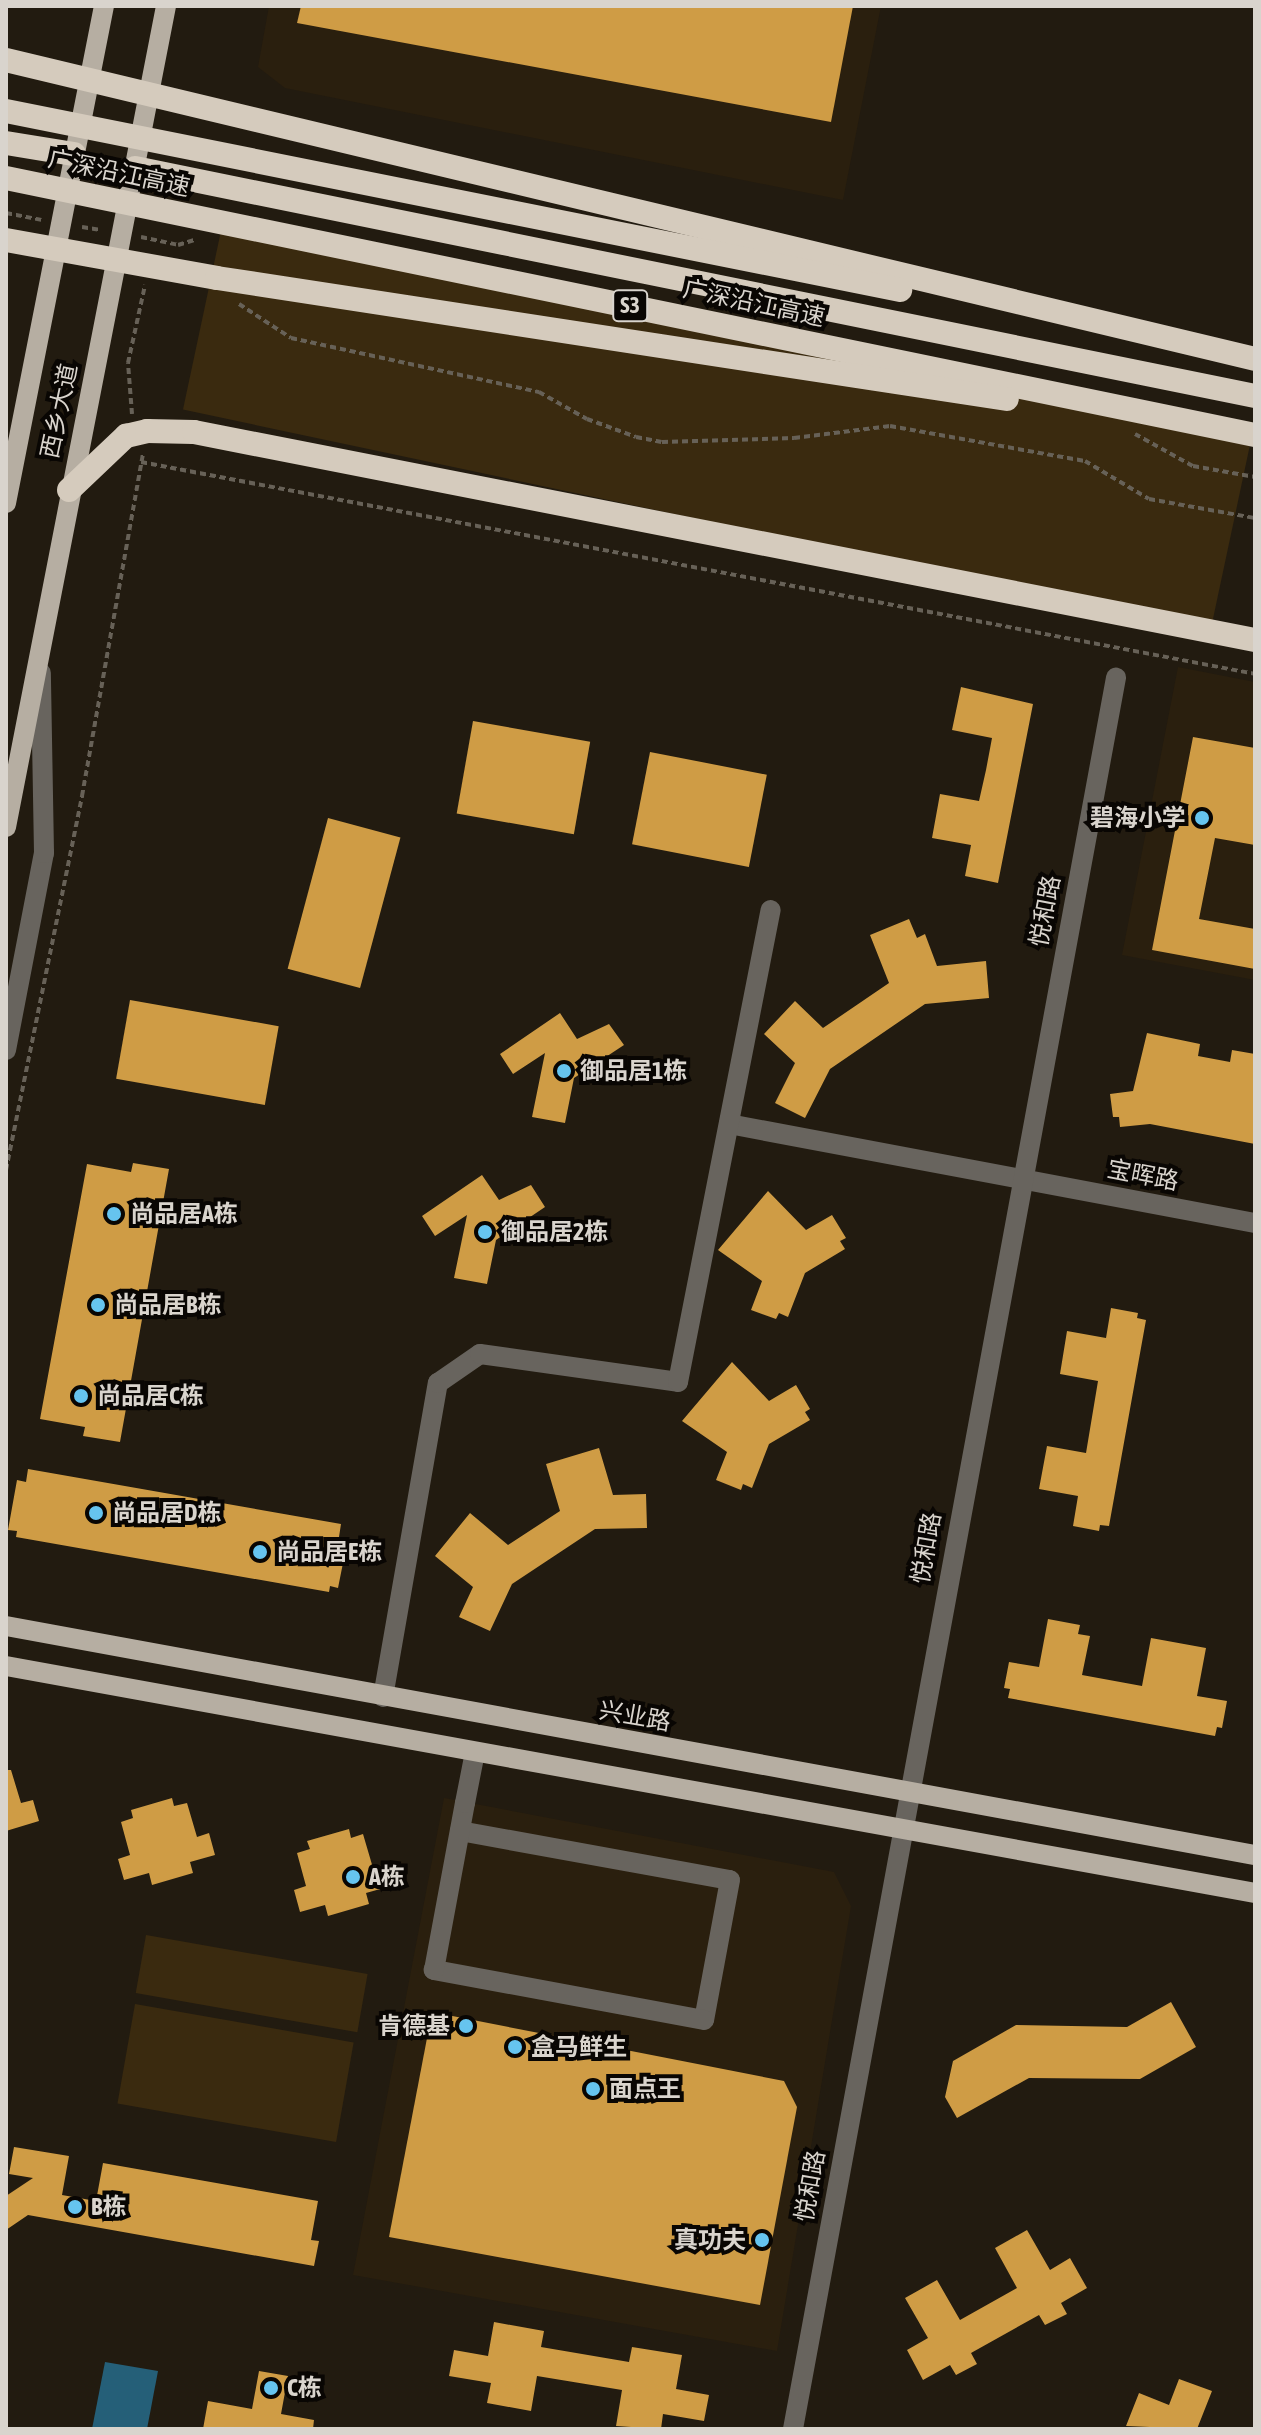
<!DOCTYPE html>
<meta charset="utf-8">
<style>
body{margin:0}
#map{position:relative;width:1261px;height:2435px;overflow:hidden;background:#221b10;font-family:"Asap Condensed","Noto Sans SC",sans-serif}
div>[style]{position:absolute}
.built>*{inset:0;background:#2a1f0e}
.green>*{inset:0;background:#3a2a0f;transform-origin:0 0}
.water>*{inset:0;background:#255f78}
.building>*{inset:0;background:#cf9c45;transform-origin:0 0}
.path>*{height:4px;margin-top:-2px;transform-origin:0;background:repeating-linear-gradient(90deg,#676157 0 6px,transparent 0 10px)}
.minor>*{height:20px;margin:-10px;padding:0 10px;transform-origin:10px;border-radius:10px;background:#68645e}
.major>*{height:20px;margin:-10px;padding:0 10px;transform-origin:10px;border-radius:10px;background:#b6aea2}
.highway>*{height:24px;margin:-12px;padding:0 12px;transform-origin:12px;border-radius:12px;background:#d5cbbd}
.highway-bridge>*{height:24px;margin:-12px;padding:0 12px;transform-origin:12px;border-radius:12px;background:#d5cbbd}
.dots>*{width:22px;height:22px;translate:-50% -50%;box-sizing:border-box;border:4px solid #090603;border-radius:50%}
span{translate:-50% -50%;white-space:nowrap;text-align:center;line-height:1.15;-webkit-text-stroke:8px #090603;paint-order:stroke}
.shield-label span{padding:2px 6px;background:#090603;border:2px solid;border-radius:6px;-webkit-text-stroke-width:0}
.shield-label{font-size:22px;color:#d9d4cd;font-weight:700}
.street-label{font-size:24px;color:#d9d4cd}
.poi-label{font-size:24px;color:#d9d4cd;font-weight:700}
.right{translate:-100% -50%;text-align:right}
.left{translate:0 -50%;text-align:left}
.frame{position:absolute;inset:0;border:8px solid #d9d4cd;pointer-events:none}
</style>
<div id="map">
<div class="built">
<div style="clip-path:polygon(269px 6px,881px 6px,843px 200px,285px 88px,258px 67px)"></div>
<div style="clip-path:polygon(1178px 667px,1255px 682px,1255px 980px,1122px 955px)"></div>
<div style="clip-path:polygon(444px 1798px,834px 1872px,851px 1906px,777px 2351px,353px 2275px)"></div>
</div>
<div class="green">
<div style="left:225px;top:212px;width:1051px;height:202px;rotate:12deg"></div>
<div style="left:146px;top:1935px;width:225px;height:59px;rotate:10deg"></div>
<div style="left:135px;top:2004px;width:222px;height:101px;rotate:10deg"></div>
</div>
<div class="water">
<div style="clip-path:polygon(105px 2362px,158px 2371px,147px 2429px,92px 2429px)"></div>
</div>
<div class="building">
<div style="clip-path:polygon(301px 6px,853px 6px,831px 122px,297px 23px)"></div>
<div style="clip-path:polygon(961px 687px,1033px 704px,998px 883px,965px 876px,971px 845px,932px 838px,940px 794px,979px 801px,986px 770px,992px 738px,952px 730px)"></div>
<div style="left:473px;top:721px;width:119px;height:94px;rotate:10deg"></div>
<div style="clip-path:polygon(1193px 737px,1255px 748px,1255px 845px,1215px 838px,1199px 919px,1255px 929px,1255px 969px,1152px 950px)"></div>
<div style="left:650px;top:752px;width:119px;height:94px;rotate:11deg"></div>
<div style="left:328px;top:818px;width:75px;height:156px;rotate:15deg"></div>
<div style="clip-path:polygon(909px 919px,917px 938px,925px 934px,937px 966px,986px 961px,989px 998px,925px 1004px,830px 1069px,805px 1118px,775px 1103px,795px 1063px,764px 1034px,795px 1001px,823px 1028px,889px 983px,870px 935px)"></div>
<div style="left:130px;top:1000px;width:151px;height:80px;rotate:10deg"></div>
<div style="clip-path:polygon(560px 1013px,577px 1039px,609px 1024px,624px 1045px,574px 1078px,565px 1123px,532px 1117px,545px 1053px,513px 1074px,500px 1054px)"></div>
<div style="clip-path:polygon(1147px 1033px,1200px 1044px,1198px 1056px,1230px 1062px,1232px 1050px,1255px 1054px,1255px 1144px,1150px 1124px,1120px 1127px,1119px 1117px,1113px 1117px,1110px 1094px,1133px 1091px)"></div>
<div style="clip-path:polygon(133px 1163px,169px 1169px,120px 1442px,83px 1436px,85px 1427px,40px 1419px,87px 1164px,131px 1172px)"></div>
<div style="clip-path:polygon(482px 1175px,499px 1200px,531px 1185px,545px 1207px,496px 1240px,487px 1284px,454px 1278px,467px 1215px,435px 1236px,422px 1216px)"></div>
<div style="clip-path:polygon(768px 1191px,806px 1230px,832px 1215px,846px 1238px,840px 1241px,845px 1249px,805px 1273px,788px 1317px,779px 1313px,776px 1319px,751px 1310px,762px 1281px,718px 1250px)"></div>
<div style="clip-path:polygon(1111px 1308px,1138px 1313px,1137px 1318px,1146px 1320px,1109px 1526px,1100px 1525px,1099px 1531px,1073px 1526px,1078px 1496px,1039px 1489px,1047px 1446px,1086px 1453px,1098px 1381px,1060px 1374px,1067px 1331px,1106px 1338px)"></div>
<div style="clip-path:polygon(732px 1362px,769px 1401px,796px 1385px,810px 1409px,805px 1412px,810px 1420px,769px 1444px,752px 1488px,743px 1484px,741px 1490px,716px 1480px,727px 1452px,682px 1421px)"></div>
<div style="clip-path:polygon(599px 1448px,613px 1495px,646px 1494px,647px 1528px,595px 1529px,512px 1584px,490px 1631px,459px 1617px,473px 1587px,435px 1556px,470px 1513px,508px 1545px,560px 1511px,546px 1464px)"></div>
<div style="clip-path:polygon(28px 1469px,341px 1524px,339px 1537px,348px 1538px,338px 1588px,330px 1586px,329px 1592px,16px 1537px,17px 1531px,8px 1530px,17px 1480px,26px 1482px)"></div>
<div style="clip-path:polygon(1048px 1619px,1080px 1625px,1078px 1634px,1090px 1636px,1082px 1675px,1142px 1686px,1151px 1638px,1206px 1648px,1197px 1696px,1227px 1701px,1222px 1728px,1217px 1727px,1215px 1736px,1008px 1698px,1010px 1689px,1004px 1688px,1009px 1662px,1039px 1667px)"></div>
<div style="clip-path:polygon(6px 1770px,11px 1770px,21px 1803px,33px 1800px,39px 1821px,6px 1831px)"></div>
<div style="clip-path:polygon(172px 1798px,174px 1806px,187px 1803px,197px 1837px,209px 1833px,215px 1855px,190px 1862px,193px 1873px,152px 1885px,149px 1873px,124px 1880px,118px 1859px,130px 1855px,121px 1822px,133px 1818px,131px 1810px)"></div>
<div style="clip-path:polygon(349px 1829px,351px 1838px,363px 1834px,373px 1868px,385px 1864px,391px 1886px,366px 1893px,369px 1904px,328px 1916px,325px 1905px,300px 1912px,294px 1890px,306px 1886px,297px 1853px,310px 1849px,307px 1841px)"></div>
<div style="clip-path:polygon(1171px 2002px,1196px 2047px,1140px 2079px,1029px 2078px,957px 2118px,945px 2097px,953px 2061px,1016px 2025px,1127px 2027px)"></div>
<div style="clip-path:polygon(432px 2012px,784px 2081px,797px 2107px,760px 2305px,389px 2237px)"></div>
<div style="clip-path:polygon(14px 2147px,69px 2156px,62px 2195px,96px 2201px,103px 2163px,318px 2201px,311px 2240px,319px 2241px,314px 2266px,28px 2215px,6px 2230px,6px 2196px,33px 2178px,9px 2174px)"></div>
<div style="clip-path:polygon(1027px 2230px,1050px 2270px,1070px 2258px,1087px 2288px,1061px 2303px,1067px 2314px,1045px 2325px,1039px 2315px,971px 2353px,977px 2364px,956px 2375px,950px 2365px,923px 2380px,907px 2350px,928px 2338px,905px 2298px,937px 2280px,960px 2320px,1017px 2288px,995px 2248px)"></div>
<div style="clip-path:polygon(494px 2322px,544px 2331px,541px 2347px,629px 2362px,632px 2347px,682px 2355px,676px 2389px,709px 2395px,704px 2421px,663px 2414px,661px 2429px,616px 2426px,622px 2390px,537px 2376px,531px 2411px,487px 2403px,491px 2383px,449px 2376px,454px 2350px,488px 2356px)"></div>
<div style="clip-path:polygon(259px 2371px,288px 2376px,281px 2414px,314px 2420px,313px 2429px,203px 2429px,208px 2401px,252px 2409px)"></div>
<div style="clip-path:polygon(1179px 2379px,1212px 2391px,1197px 2429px,1126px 2426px,1139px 2393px,1169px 2405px)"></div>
</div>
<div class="path">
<div style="left:6px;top:213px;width:36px;rotate:11deg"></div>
<div style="left:82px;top:227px;width:19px;rotate:9deg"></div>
<div style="left:141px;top:237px;width:38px;rotate:12deg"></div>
<div style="left:178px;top:245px;width:17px;rotate:-17deg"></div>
<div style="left:239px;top:304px;width:62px;rotate:33.2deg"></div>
<div style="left:291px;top:338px;width:254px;rotate:12.3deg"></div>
<div style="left:539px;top:392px;width:55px;rotate:29.4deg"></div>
<div style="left:587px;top:419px;width:52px;rotate:20.2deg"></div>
<div style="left:636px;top:437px;width:26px;rotate:11deg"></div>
<div style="left:662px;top:442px;width:132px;rotate:-1.7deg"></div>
<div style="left:794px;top:438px;width:97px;rotate:-7.1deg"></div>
<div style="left:890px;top:426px;width:198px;rotate:10.2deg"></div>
<div style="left:1085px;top:461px;width:74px;rotate:30.7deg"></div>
<div style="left:1149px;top:499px;width:108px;rotate:10.2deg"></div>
<div style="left:132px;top:414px;width:51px;rotate:-94.5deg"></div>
<div style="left:128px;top:363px;width:80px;rotate:-77.7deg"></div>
<div style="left:1135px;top:434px;width:66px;rotate:28.9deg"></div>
<div style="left:1193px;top:466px;width:63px;rotate:10.1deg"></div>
<div style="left:141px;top:462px;width:1134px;rotate:10.77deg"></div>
<div style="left:6px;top:1170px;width:382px;rotate:-78.5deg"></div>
<div style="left:82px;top:796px;width:348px;rotate:-79.9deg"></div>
</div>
<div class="minor">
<div style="left:6px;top:1050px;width:201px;rotate:-79.1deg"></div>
<div style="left:44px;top:853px;width:180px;rotate:-91deg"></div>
<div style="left:729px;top:1124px;width:535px;rotate:10.66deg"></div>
<div style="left:383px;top:1697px;width:319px;rotate:-80.1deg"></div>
<div style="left:438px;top:1383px;width:51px;rotate:-34.6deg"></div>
<div style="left:480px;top:1354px;width:200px;rotate:8deg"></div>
<div style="left:678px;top:1382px;width:481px;rotate:-78.9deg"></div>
<div style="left:460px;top:1831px;width:274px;rotate:10.3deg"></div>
<div style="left:730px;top:1880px;width:142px;rotate:100.5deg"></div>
<div style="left:704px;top:2020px;width:275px;rotate:-169.5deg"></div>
<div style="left:434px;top:1970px;width:170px;rotate:-79.5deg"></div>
<div style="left:465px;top:1803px;width:52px;rotate:-78.9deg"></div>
<div style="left:793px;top:2429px;width:1781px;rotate:-79.55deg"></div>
</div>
<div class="major">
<div style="left:6px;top:503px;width:507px;rotate:-78.85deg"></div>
<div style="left:6px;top:827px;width:836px;rotate:-78.97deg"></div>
<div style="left:6px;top:1626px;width:1270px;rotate:10.39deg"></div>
<div style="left:6px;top:1666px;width:1269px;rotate:10.3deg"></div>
</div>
<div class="highway">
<div style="left:6px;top:143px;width:69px;rotate:9.2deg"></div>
<div style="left:135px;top:168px;width:1143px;rotate:11.51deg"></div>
<div style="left:69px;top:490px;width:79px;rotate:-43.5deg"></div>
<div style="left:126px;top:436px;width:22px;rotate:-13deg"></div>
<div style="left:147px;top:431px;width:47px;rotate:1.2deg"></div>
<div style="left:194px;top:432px;width:1081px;rotate:11.09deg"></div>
</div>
<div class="highway-bridge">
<div style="left:6px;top:60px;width:1284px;rotate:13.46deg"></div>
<div style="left:6px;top:111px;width:912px;rotate:11.32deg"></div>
<div style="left:6px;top:178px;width:1275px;rotate:11.63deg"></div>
<div style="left:6px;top:240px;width:214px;rotate:10.2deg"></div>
<div style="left:217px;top:278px;width:799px;rotate:8.71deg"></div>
</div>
<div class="dots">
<div style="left:1202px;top:818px;background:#66c4ef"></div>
<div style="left:564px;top:1071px;background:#66c4ef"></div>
<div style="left:114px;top:1214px;background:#66c4ef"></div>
<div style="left:485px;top:1232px;background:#66c4ef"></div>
<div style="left:98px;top:1305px;background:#66c4ef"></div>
<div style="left:81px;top:1396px;background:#66c4ef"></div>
<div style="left:96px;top:1513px;background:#66c4ef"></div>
<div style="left:260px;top:1552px;background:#66c4ef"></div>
<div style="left:353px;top:1877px;background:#66c4ef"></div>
<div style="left:466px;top:2026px;background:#66c4ef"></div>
<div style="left:515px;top:2047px;background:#66c4ef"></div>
<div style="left:593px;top:2089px;background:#66c4ef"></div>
<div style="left:75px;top:2207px;background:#66c4ef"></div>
<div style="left:762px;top:2240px;background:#66c4ef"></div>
<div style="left:271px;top:2388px;background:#66c4ef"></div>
</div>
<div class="shield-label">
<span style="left:630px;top:306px">S3</span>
</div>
<div class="street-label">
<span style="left:119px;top:173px;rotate:12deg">广深沿江高速</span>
<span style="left:754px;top:303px;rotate:12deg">广深沿江高速</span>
<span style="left:59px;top:411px;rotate:-78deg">西乡大道</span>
<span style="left:1045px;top:911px;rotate:-79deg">悦和路</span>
<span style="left:1143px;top:1175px;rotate:11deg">宝晖路</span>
<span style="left:926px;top:1548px;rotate:-80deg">悦和路</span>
<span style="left:635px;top:1716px;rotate:10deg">兴业路</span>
<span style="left:810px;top:2186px;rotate:-80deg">悦和路</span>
</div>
<div class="poi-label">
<span class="right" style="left:1186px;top:818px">碧海小学</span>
<span class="left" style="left:580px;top:1071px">御品居1栋</span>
<span class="left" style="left:130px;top:1214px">尚品居A栋</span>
<span class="left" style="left:501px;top:1232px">御品居2栋</span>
<span class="left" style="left:114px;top:1305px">尚品居B栋</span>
<span class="left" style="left:97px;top:1396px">尚品居C栋</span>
<span class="left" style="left:112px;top:1513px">尚品居D栋</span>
<span class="left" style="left:276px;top:1552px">尚品居E栋</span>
<span class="left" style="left:369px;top:1877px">A栋</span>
<span class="right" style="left:450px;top:2026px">肯德基</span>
<span class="left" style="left:531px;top:2047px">盒马鲜生</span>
<span class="left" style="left:609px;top:2089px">面点王</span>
<span class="left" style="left:91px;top:2207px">B栋</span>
<span class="right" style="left:746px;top:2240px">真功夫</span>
<span class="left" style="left:287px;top:2388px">C栋</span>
</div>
<div class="frame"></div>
</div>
